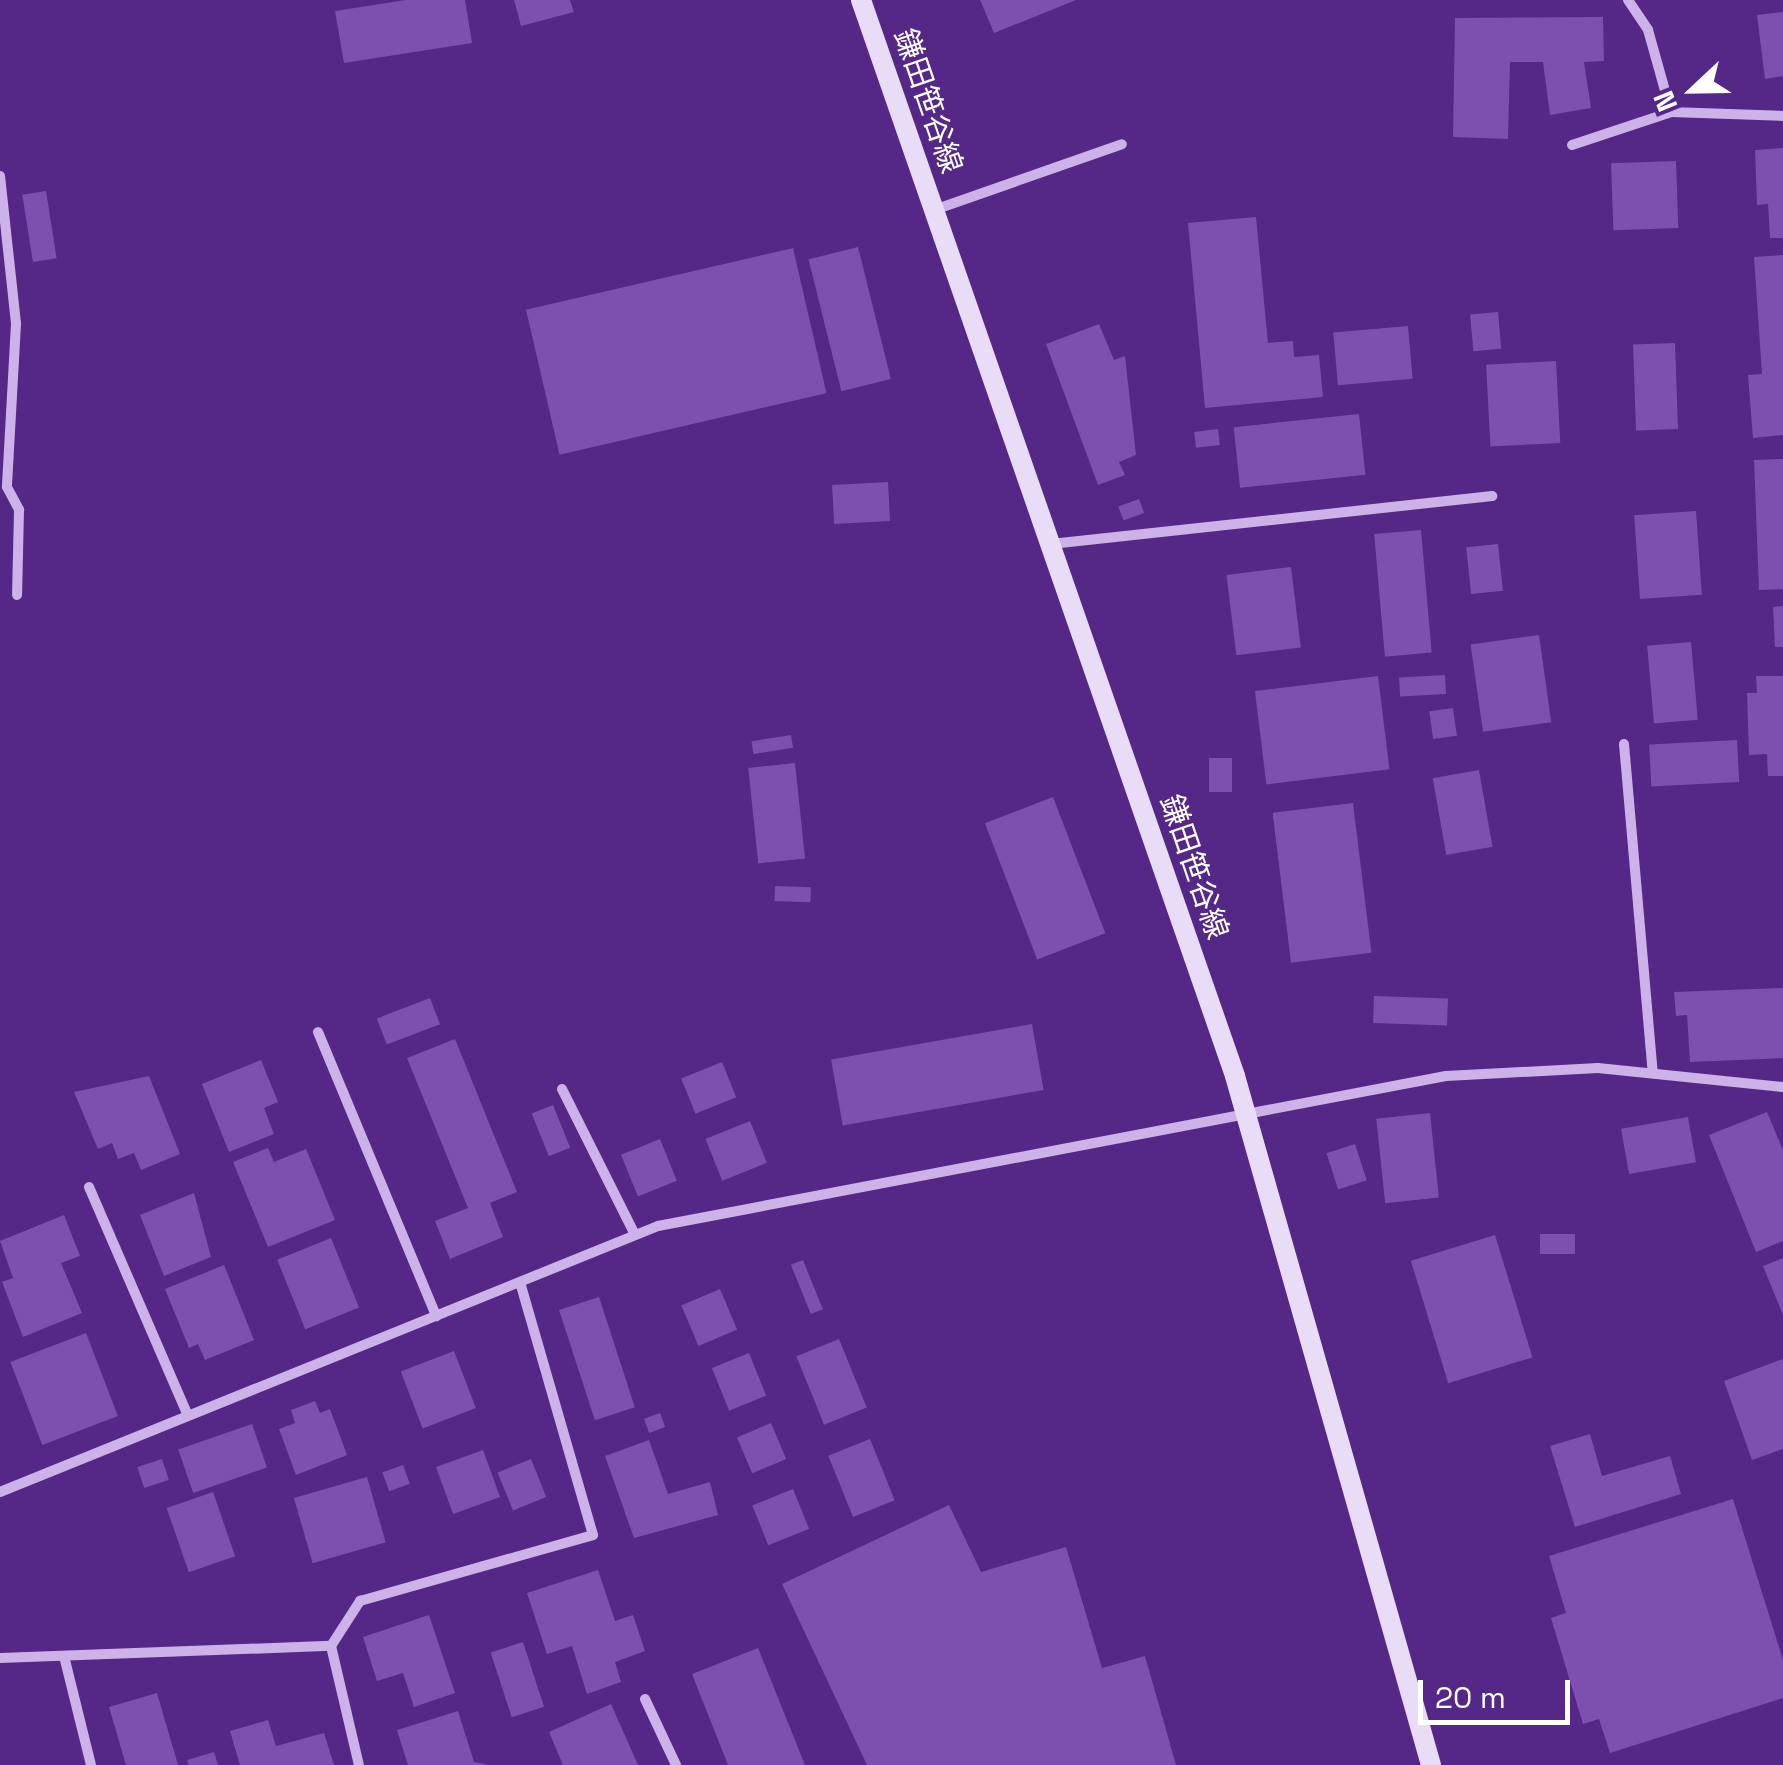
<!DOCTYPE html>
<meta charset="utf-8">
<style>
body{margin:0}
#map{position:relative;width:1783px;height:1765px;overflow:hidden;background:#552786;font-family:"Space Grotesk","Noto Sans JP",sans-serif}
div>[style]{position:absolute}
.building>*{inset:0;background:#7d4fae;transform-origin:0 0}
.street>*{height:10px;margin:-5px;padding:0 5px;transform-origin:5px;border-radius:5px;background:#ccb2e8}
.secondary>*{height:20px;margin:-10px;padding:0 10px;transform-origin:10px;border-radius:10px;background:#e9dcf7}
span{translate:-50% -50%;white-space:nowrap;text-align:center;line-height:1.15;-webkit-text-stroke:10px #552786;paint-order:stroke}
.street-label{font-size:30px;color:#fff}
.north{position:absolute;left:1643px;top:40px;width:100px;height:100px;-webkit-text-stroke:8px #552786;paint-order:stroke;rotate:248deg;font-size:28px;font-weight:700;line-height:40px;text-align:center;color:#fff}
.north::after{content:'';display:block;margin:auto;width:35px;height:45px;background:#fff;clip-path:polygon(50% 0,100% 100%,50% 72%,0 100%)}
.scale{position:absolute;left:1418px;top:1680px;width:152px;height:45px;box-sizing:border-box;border:5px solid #fff;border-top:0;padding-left:12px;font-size:30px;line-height:35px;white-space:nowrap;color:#fff;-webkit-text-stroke:8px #552786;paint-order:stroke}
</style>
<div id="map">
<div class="building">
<div style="clip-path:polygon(406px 0,465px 0,472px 43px,344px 63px,335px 11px)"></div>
<div style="clip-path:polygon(514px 0,570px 0,574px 12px,521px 26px)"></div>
<div style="clip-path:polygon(980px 0,1076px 0,994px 33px)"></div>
<div style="clip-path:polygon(1783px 12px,1783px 76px,1765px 79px,1757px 15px)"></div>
<div style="clip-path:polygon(1603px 17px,1604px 61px,1584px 62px,1591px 108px,1550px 115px,1543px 62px,1510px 62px,1508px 139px,1453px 137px,1455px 18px)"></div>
<div style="clip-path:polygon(1783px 148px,1783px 238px,1770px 238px,1768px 204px,1757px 205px,1755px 150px)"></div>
<div style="left:1676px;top:161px;width:67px;height:65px;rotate:88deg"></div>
<div style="left:46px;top:191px;width:68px;height:24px;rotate:81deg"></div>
<div style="clip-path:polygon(1256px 217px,1268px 343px,1293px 341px,1294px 357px,1319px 355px,1323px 397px,1205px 408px,1188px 223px)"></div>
<div style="left:858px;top:247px;width:136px;height:51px;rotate:76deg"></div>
<div style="left:793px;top:248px;width:149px;height:274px;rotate:77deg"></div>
<div style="clip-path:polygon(1783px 255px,1783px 435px,1753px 438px,1748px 375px,1762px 374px,1754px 257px)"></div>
<div style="left:1498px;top:312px;width:37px;height:28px;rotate:85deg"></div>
<div style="clip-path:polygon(1099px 324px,1114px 360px,1125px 356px,1136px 455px,1119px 462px,1125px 475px,1098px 485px,1046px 344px)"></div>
<div style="left:1408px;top:326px;width:53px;height:75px;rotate:85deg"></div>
<div style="left:1675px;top:343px;width:86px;height:42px;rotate:88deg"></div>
<div style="left:1556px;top:361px;width:82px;height:70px;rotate:87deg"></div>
<div style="left:1359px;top:414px;width:61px;height:126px;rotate:84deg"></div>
<div style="left:1218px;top:429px;width:16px;height:24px;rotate:83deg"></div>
<div style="clip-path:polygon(1783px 459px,1783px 589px,1759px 590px,1754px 460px)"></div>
<div style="left:888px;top:482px;width:39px;height:56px;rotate:87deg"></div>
<div style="left:1139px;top:499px;width:15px;height:22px;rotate:70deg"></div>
<div style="left:1696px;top:511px;width:84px;height:62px;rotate:86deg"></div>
<div style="left:1421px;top:530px;width:123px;height:47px;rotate:85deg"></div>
<div style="left:1498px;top:544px;width:47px;height:32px;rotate:84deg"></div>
<div style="left:1291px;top:567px;width:81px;height:65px;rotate:83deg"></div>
<div style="clip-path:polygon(1783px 606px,1783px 647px,1775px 647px,1773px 607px)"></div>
<div style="left:1539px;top:635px;width:88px;height:69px;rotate:82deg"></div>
<div style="left:1691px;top:642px;width:78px;height:44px;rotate:85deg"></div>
<div style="left:1445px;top:675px;width:19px;height:46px;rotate:87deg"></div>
<div style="left:1378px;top:676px;width:94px;height:124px;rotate:83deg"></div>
<div style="clip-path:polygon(1756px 676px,1783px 676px,1783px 776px,1768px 776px,1767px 754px,1749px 755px,1747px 693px,1757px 693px)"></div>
<div style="left:1453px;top:708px;width:28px;height:24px;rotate:82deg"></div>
<div style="left:791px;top:735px;width:13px;height:40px;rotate:81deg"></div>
<div style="left:1737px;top:740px;width:42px;height:88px;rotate:87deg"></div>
<div style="left:1209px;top:758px;width:23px;height:34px"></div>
<div style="left:795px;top:763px;width:96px;height:47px;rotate:84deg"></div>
<div style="left:1479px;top:770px;width:78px;height:47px;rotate:80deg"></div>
<div style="left:1053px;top:797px;width:146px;height:73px;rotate:69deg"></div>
<div style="left:1353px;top:803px;width:151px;height:81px;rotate:83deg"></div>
<div style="left:775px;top:886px;width:36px;height:15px;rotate:2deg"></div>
<div style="clip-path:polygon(1783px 988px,1783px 1058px,1690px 1062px,1687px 1015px,1676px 1016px,1674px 992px)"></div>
<div style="left:1374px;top:996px;width:74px;height:27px;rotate:2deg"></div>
<div style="left:430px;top:998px;width:28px;height:57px;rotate:69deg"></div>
<div style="left:1032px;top:1024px;width:67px;height:204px;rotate:80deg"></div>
<div style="clip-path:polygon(455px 1039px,517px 1192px,490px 1203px,503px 1237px,450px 1259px,435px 1221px,468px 1208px,407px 1058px)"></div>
<div style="clip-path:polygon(261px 1060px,278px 1102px,264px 1108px,274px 1134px,229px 1152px,202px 1084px)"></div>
<div style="left:722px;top:1062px;width:38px;height:44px;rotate:68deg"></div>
<div style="clip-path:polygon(149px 1076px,180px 1154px,141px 1170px,134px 1153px,118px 1159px,112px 1143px,98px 1149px,74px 1092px)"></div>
<div style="left:553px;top:1105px;width:46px;height:23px;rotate:68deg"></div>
<div style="clip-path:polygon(1767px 1112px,1783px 1150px,1783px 1241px,1756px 1252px,1709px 1135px)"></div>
<div style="left:1430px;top:1113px;width:85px;height:54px;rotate:84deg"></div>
<div style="left:1688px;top:1117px;width:46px;height:68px;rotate:80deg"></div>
<div style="left:750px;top:1121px;width:45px;height:48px;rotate:68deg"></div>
<div style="left:660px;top:1139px;width:45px;height:42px;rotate:68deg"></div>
<div style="left:1355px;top:1144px;width:38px;height:30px;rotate:72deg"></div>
<div style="clip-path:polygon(268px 1148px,274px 1162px,306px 1149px,335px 1220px,268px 1247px,233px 1162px)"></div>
<div style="clip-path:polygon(194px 1193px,211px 1257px,164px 1276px,140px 1215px)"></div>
<div style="clip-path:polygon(64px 1215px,80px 1256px,61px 1263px,82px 1313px,23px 1337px,2px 1282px,13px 1278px,0 1241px)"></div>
<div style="left:1575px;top:1234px;width:20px;height:35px;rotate:90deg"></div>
<div style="left:1495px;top:1235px;width:128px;height:88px;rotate:73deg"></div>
<div style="left:331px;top:1238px;width:75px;height:58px;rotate:68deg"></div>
<div style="clip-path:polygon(1783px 1258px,1783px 1315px,1763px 1266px)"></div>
<div style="left:803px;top:1260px;width:53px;height:13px;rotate:68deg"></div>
<div style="clip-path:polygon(224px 1265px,254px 1340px,205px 1360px,198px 1344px,189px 1348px,165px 1289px)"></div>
<div style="left:720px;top:1289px;width:44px;height:42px;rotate:67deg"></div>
<div style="left:599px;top:1297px;width:116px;height:42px;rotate:72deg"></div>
<div style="left:86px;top:1333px;width:89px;height:81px;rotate:69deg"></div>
<div style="left:839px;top:1339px;width:74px;height:46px;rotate:68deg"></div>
<div style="left:454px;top:1351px;width:61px;height:57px;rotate:69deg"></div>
<div style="left:749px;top:1353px;width:46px;height:40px;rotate:68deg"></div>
<div style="clip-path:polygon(1783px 1359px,1783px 1449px,1752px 1460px,1724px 1381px)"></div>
<div style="clip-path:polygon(315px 1401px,320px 1413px,330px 1409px,347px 1455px,296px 1475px,279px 1429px,295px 1423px,291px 1410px)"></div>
<div style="left:660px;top:1413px;width:15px;height:17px;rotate:70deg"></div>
<div style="left:771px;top:1423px;width:39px;height:37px;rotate:67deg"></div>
<div style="left:252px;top:1424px;width:46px;height:78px;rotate:71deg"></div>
<div style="clip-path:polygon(1590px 1434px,1602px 1476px,1670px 1456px,1681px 1494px,1575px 1527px,1550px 1446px)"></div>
<div style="left:870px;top:1439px;width:66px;height:45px;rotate:68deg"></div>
<div style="clip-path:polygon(649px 1440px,668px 1494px,710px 1482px,718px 1515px,634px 1538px,605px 1456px)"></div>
<div style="left:483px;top:1450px;width:50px;height:50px;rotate:70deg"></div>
<div style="left:162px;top:1459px;width:22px;height:26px;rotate:72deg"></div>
<div style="left:531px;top:1459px;width:41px;height:36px;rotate:68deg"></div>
<div style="left:403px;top:1465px;width:20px;height:22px;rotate:70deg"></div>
<div style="left:367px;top:1477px;width:68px;height:76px;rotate:74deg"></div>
<div style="left:793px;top:1489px;width:43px;height:44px;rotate:68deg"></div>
<div style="left:213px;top:1492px;width:68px;height:49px;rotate:71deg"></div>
<div style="clip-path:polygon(1733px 1499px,1783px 1660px,1783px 1698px,1610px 1753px,1599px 1719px,1583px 1724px,1551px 1618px,1566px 1613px,1549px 1556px)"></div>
<div style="clip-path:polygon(949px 1505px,981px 1572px,1066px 1547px,1102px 1668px,1145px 1656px,1176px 1765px,867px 1765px,782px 1584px)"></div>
<div style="clip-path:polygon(598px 1570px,615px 1621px,633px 1615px,645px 1651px,615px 1662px,621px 1682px,587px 1694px,572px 1646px,547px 1654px,527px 1593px)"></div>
<div style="clip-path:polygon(429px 1615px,455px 1693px,414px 1707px,403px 1673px,377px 1681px,363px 1637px)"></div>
<div style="left:523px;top:1642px;width:68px;height:34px;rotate:72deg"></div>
<div style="clip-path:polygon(758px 1648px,805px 1765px,728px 1765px,692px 1674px)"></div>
<div style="clip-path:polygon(157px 1693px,178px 1765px,126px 1765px,109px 1707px)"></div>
<div style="clip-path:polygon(611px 1704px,638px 1765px,563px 1765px,549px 1732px)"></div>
<div style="clip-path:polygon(458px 1711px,474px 1762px,489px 1765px,408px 1765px,397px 1730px)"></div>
<div style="clip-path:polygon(268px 1720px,276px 1746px,324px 1733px,334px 1765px,240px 1765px,230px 1731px)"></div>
<div style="clip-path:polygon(214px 1752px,218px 1765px,189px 1765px,187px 1760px)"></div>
</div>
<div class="street">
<div style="left:1628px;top:0;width:36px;rotate:56deg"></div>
<div style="left:1648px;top:30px;width:85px;rotate:74.3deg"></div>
<div style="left:1572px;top:145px;width:104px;rotate:-18.4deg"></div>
<div style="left:1671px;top:112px;width:112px;rotate:2deg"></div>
<div style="left:0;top:176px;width:149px;rotate:83.8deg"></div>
<div style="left:16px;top:324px;width:163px;rotate:93.2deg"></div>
<div style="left:7px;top:487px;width:26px;rotate:62deg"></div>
<div style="left:19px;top:510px;width:85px;rotate:91.3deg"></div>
<div style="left:934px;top:210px;width:199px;rotate:-19.3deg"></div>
<div style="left:1051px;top:544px;width:444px;rotate:-6.2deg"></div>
<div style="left:1624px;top:744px;width:330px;rotate:85deg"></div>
<div style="left:318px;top:1032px;width:308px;rotate:67.4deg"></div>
<div style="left:562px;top:1089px;width:163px;rotate:63.4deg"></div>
<div style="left:89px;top:1187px;width:249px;rotate:66.6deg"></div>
<div style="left:0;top:1492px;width:710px;rotate:-22.01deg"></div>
<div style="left:658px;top:1226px;width:802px;rotate:-10.78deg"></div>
<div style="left:1446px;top:1076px;width:152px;rotate:-3deg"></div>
<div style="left:1598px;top:1068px;width:186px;rotate:5.9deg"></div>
<div style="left:331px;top:1646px;width:122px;rotate:76.8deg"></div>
<div style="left:64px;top:1656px;width:112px;rotate:76.1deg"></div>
<div style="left:0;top:1658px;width:331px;rotate:-2.1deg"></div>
<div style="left:331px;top:1646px;width:54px;rotate:-57.2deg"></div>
<div style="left:360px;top:1601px;width:242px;rotate:-15.8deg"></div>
<div style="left:593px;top:1535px;width:263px;rotate:-106.1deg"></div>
<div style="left:645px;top:1699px;width:73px;rotate:64.8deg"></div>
</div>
<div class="secondary">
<div style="left:861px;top:0;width:1139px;rotate:70.83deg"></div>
<div style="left:1235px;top:1076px;width:716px;rotate:74.12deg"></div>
</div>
<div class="street-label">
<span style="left:928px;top:101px;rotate:71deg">鎌田笹谷線</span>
<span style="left:1194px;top:867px;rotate:71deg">鎌田笹谷線</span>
</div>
<div class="north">N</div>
<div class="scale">20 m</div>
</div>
